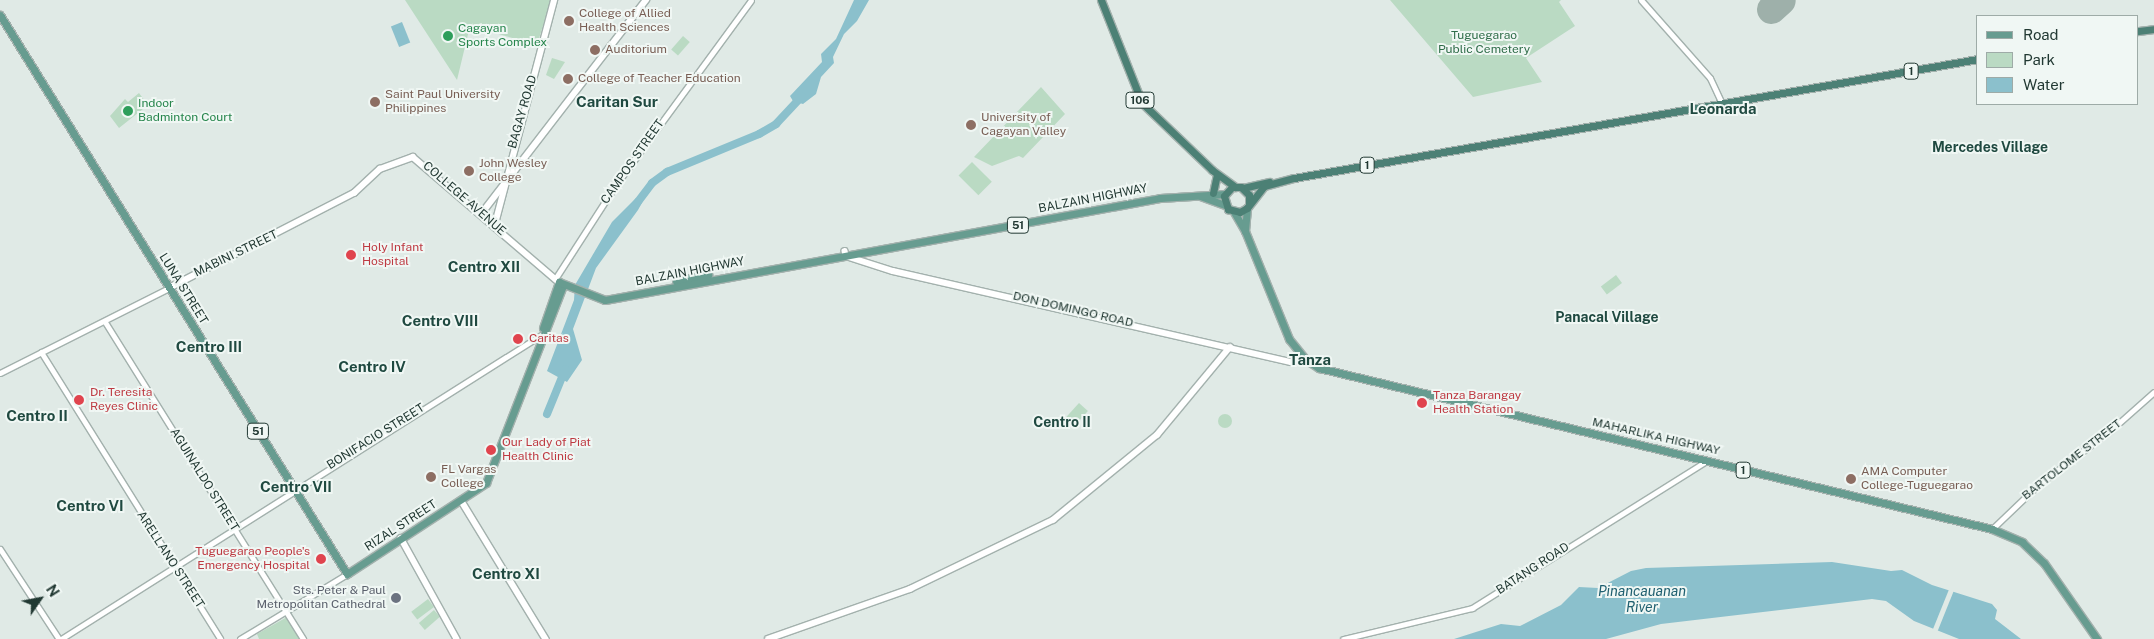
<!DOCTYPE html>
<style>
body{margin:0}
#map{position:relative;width:2154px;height:639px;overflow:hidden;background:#e0eae6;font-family:"Public Sans",sans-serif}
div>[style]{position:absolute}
.green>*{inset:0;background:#badac3;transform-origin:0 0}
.round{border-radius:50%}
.water>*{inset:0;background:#8bc0cc;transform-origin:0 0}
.pier>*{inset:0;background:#e0eae6;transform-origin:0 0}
.river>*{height:8px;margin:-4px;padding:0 4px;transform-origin:4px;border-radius:4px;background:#8bc0cc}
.runway>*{height:29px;margin:-14.5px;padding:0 14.5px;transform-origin:14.5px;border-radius:14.5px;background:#9eb0aa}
.roads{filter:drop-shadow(1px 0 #a3b1ad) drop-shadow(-1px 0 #a3b1ad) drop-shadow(0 1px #a3b1ad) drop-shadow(0 -1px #a3b1ad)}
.tertiary>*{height:5px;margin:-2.5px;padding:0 2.5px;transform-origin:2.5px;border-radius:2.5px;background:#fff}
.secondary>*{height:5.5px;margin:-2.75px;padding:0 2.75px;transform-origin:2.75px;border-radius:2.75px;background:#fff}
.primary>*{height:7px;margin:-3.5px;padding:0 3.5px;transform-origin:3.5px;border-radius:3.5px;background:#679c90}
.trunk>*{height:7px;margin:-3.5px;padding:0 3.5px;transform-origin:3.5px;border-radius:3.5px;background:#4c8075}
.dots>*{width:14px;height:14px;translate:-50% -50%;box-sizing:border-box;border:2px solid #f0f7f4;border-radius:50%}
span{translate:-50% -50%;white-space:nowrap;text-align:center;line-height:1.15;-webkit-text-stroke:4px #f0f7f4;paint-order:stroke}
.shield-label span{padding:1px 4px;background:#f0f7f4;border:1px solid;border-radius:4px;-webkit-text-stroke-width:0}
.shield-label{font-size:11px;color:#223933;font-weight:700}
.education-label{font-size:12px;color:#785e54}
.left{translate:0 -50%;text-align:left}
.leisure-label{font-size:12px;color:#27864d}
.park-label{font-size:12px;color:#2f6d49}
.street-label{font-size:12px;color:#223933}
.health-label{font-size:12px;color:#be3a42}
.right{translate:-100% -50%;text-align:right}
.worship-label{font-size:12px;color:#5b616d}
.neighbourhood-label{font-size:14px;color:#1f4940;font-weight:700}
.water-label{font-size:14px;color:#206070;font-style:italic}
.quarter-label{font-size:15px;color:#1f4940;font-weight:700}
.legend{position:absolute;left:1976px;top:15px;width:162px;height:90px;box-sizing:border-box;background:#f0f7f4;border:1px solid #9eaba7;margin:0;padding:6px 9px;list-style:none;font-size:15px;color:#223933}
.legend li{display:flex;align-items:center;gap:10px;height:25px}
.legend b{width:25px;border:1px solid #9eaba7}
.north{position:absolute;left:15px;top:574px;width:50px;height:50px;-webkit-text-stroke:4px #f0f7f4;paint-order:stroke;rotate:57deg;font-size:14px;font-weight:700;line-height:20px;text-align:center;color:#223933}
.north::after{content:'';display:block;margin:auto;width:18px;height:22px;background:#223933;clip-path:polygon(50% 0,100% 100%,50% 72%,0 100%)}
</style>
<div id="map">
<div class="green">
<div style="clip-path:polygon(405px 0,551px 0,537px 45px,470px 26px,457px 80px)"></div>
<div style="clip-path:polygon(1390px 0,1561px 0,1559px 2px,1575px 26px,1526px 58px,1542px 82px,1473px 97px)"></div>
<div style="left:683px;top:36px;width:9px;height:18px;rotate:41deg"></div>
<div style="clip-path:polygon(552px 58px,565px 62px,554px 79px,546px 75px)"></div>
<div style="clip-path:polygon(1041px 87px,1065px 114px,1023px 158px,1019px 156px,992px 166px,974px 157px)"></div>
<div style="clip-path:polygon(139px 93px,148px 105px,119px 128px,110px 116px,125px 99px,128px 102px)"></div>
<div style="left:972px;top:162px;width:28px;height:19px;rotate:45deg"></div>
<div style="left:1616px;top:275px;width:10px;height:19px;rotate:53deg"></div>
<div style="left:1079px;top:403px;width:12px;height:21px;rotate:42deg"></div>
<div class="round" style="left:1218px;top:414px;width:14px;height:14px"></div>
<div style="left:428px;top:599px;width:10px;height:21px;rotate:53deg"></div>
<div style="left:434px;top:610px;width:9px;height:20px;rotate:49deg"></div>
<div style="clip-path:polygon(287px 617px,301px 639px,259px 639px,257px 634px)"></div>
</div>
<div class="water">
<div style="clip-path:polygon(854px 0,869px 0,857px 21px,844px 34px,833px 57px,834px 63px,821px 77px,816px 94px,803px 104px,793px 101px,790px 96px,822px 62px,821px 54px,836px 39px)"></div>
<div style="left:402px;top:22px;width:22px;height:12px;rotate:68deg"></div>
<div style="clip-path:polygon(636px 198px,643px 201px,638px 210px,596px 268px,573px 329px,582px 360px,567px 382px,547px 371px,574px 300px,575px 285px,612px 222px)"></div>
<div style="clip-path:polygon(1832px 562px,1891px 571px,1902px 570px,1932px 585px,1992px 604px,1997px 610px,1995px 619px,2021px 639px,1959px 639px,1914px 621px,1886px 601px,1872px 599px,1661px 624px,1606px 639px,1454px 639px,1501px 624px,1520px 626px,1561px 605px,1579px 587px,1598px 588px,1631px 571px,1646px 568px)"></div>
</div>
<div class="pier">
<div style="left:1950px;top:587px;width:5px;height:48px;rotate:22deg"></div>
</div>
<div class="river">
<div style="left:634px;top:207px;width:30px;rotate:-53deg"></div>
<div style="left:652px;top:183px;width:19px;rotate:-36deg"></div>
<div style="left:667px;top:172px;width:100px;rotate:-22.4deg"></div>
<div style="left:759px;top:134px;width:20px;rotate:-30deg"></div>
<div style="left:776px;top:124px;width:38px;rotate:-47deg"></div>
<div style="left:547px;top:414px;width:48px;rotate:-67.8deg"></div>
</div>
<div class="runway">
<div style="left:1771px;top:9px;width:13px;rotate:-42deg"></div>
</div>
<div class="roads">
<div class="tertiary">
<div style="left:1641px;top:0;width:104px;rotate:48.5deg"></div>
<div style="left:1710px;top:78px;width:29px;rotate:65deg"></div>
<div style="left:555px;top:279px;width:111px;rotate:-57.2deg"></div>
<div style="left:615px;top:186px;width:230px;rotate:-53.8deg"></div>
<div style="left:105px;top:322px;width:374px;rotate:58deg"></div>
<div style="left:41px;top:352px;width:338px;rotate:58deg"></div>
<div style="left:0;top:373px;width:189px;rotate:-26.7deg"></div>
<div style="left:1992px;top:529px;width:64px;rotate:-43.7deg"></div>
<div style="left:2038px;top:485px;width:91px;rotate:-37deg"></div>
<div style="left:2111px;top:430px;width:57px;rotate:-41.5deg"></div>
<div style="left:0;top:549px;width:108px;rotate:56.8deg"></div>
<div style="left:61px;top:639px;width:568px;rotate:-32.35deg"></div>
<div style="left:240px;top:639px;width:125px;rotate:-31.3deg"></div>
<div style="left:1343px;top:639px;width:133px;rotate:-13.5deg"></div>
<div style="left:1472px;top:608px;width:276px;rotate:-32.1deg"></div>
</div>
<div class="secondary">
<div style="left:482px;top:213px;width:269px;rotate:-52.4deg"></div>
<div style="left:495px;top:224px;width:232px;rotate:-75.2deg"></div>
<div style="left:845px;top:251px;width:5px;rotate:79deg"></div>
<div style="left:846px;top:256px;width:49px;rotate:17.7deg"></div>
<div style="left:893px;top:271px;width:408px;rotate:12.9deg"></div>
<div style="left:1291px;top:362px;width:14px;rotate:-12deg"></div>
<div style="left:169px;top:288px;width:208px;rotate:-27.2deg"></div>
<div style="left:354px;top:193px;width:35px;rotate:-43deg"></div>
<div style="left:380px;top:169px;width:35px;rotate:-20deg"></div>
<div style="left:413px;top:157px;width:192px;rotate:40.6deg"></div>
<div style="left:461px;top:500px;width:163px;rotate:58.6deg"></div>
<div style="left:401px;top:538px;width:115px;rotate:61deg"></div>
<div style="left:768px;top:639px;width:151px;rotate:-19.4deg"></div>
<div style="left:910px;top:589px;width:159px;rotate:-25.8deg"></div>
<div style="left:1053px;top:520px;width:134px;rotate:-39.3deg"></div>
<div style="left:1157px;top:435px;width:114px;rotate:-50.3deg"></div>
</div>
<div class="primary">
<div style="left:0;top:15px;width:658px;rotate:58.17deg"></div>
<div style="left:347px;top:574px;width:166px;rotate:-33.2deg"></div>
<div style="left:486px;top:483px;width:212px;rotate:-68.7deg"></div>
<div style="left:1200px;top:196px;width:27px;rotate:20deg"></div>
<div style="left:1234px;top:212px;width:22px;rotate:60deg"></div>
<div style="left:1245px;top:231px;width:117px;rotate:67.8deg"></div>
<div style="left:1289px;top:339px;width:26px;rotate:51deg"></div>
<div style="left:1305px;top:359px;width:17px;rotate:33deg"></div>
<div style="left:1319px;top:368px;width:692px;rotate:13.45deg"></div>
<div style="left:1992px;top:529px;width:33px;rotate:23deg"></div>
<div style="left:2022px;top:542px;width:30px;rotate:44deg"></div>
<div style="left:2044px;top:563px;width:93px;rotate:55.1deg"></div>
<div style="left:1245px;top:231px;width:23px;rotate:-85deg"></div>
<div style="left:676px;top:281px;width:33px;rotate:-11deg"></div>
<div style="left:543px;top:328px;width:49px;rotate:-70.8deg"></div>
<div style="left:559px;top:282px;width:49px;rotate:21.4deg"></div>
<div style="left:605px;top:300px;width:564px;rotate:-10.41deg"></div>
<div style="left:1160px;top:198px;width:65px;rotate:-3.5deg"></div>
</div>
<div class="trunk">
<div style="left:1101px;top:0;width:111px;rotate:68.3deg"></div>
<div style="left:1142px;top:103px;width:97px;rotate:43.7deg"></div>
<div style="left:1212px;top:170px;width:29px;rotate:36deg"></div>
<div style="left:2138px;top:31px;width:16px;rotate:-7deg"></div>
<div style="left:1243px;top:188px;width:27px;rotate:-13deg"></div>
<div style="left:1213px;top:193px;width:19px;rotate:-78deg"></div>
<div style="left:1249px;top:203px;width:8px;rotate:-90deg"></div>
<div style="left:1249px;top:195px;width:11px;rotate:-135deg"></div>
<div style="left:1241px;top:187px;width:9px;rotate:180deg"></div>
<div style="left:1232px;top:187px;width:12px;rotate:132deg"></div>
<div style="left:1224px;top:196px;width:14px;rotate:73deg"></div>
<div style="left:1228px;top:209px;width:12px;rotate:14deg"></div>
<div style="left:1240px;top:212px;width:8px;rotate:-30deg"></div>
<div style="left:1247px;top:208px;width:28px;rotate:-52deg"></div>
<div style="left:1264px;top:186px;width:31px;rotate:-15deg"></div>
<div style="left:1294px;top:178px;width:694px;rotate:-9.87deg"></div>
</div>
</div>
<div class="dots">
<div style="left:569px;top:21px;background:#8d6e63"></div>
<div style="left:448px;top:36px;background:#2e9e5b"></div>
<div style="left:595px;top:50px;background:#8d6e63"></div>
<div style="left:568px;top:79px;background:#8d6e63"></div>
<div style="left:375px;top:102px;background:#8d6e63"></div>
<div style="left:128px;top:111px;background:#2e9e5b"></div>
<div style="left:971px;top:125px;background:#8d6e63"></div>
<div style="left:469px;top:171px;background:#8d6e63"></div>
<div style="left:351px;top:255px;background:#e0444e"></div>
<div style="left:518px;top:339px;background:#e0444e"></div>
<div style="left:79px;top:400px;background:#e0444e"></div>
<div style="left:1422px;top:403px;background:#e0444e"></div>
<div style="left:491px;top:450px;background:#e0444e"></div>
<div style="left:431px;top:477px;background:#8d6e63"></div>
<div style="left:1851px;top:479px;background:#8d6e63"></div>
<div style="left:321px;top:559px;background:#e0444e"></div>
<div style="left:396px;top:598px;background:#6b7280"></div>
</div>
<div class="shield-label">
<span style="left:1911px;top:71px">1</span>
<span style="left:1140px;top:100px">106</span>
<span style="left:1367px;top:165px">1</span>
<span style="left:1018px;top:225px">51</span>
<span style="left:258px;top:431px">51</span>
<span style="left:1743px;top:470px">1</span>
</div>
<div class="education-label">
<span class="left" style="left:579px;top:21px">College of Allied<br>Health Sciences</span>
<span class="left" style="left:605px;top:50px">Auditorium</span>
<span class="left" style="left:578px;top:79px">College of Teacher Education</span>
<span class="left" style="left:385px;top:102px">Saint Paul University<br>Philippines</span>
<span class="left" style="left:981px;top:125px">University of<br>Cagayan Valley</span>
<span class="left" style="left:479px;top:171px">John Wesley<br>College</span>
<span class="left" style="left:441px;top:477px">FL Vargas<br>College</span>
<span class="left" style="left:1861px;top:479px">AMA Computer<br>College-Tuguegarao</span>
</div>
<div class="leisure-label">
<span class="left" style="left:458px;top:36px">Cagayan<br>Sports Complex</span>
<span class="left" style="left:138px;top:111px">Indoor<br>Badminton Court</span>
</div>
<div class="park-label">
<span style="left:1484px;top:43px">Tuguegarao<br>Public Cemetery</span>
</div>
<div class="street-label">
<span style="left:523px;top:112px;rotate:-74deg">BAGAY ROAD</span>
<span style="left:633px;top:162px;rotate:-55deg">CAMPOS STREET</span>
<span style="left:464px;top:199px;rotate:41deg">COLLEGE AVENUE</span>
<span style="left:1093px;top:199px;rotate:-11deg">BALZAIN HIGHWAY</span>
<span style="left:236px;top:254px;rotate:-26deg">MABINI STREET</span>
<span style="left:690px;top:272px;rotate:-11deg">BALZAIN HIGHWAY</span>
<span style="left:183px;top:289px;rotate:58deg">LUNA STREET</span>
<span style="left:1073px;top:310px;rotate:13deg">DON DOMINGO ROAD</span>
<span style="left:376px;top:437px;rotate:-32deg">BONIFACIO STREET</span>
<span style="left:1656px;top:437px;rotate:13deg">MAHARLIKA HIGHWAY</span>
<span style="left:2072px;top:460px;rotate:-38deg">BARTOLOME STREET</span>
<span style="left:204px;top:480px;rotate:58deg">AGUINALDO STREET</span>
<span style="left:401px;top:526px;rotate:-33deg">RIZAL STREET</span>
<span style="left:170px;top:560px;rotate:57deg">ARELLANO STREET</span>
<span style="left:1533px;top:569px;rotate:-33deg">BATANG ROAD</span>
</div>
<div class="health-label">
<span class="left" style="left:362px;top:255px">Holy Infant<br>Hospital</span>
<span class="left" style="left:529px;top:339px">Caritas</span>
<span class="left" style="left:90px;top:400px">Dr. Teresita<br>Reyes Clinic</span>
<span class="left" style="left:1433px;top:403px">Tanza Barangay<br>Health Station</span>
<span class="left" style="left:502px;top:450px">Our Lady of Piat<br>Health Clinic</span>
<span class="right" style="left:310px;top:559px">Tuguegarao People's<br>Emergency Hospital</span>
</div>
<div class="worship-label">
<span class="right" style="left:386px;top:598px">Sts. Peter &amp; Paul<br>Metropolitan Cathedral</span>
</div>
<div class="neighbourhood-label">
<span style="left:1990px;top:147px">Mercedes Village</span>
<span style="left:1607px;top:317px">Panacal Village</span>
<span style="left:1062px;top:422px">Centro II</span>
</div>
<div class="water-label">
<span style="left:1642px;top:599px">Pinancauanan<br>River</span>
</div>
<div class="quarter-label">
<span style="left:617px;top:102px">Caritan Sur</span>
<span style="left:1723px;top:109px">Leonarda</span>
<span style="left:484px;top:267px">Centro XII</span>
<span style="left:440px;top:321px">Centro VIII</span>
<span style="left:209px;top:347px">Centro III</span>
<span style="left:1310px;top:360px">Tanza</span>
<span style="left:372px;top:367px">Centro IV</span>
<span style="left:37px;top:416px">Centro II</span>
<span style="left:296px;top:487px">Centro VII</span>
<span style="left:90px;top:506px">Centro VI</span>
<span style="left:506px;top:574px">Centro XI</span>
</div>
<ul class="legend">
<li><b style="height:6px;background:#679c90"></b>Road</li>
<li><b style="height:14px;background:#badac3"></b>Park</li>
<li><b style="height:14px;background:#8bc0cc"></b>Water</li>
</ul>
<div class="north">N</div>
</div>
